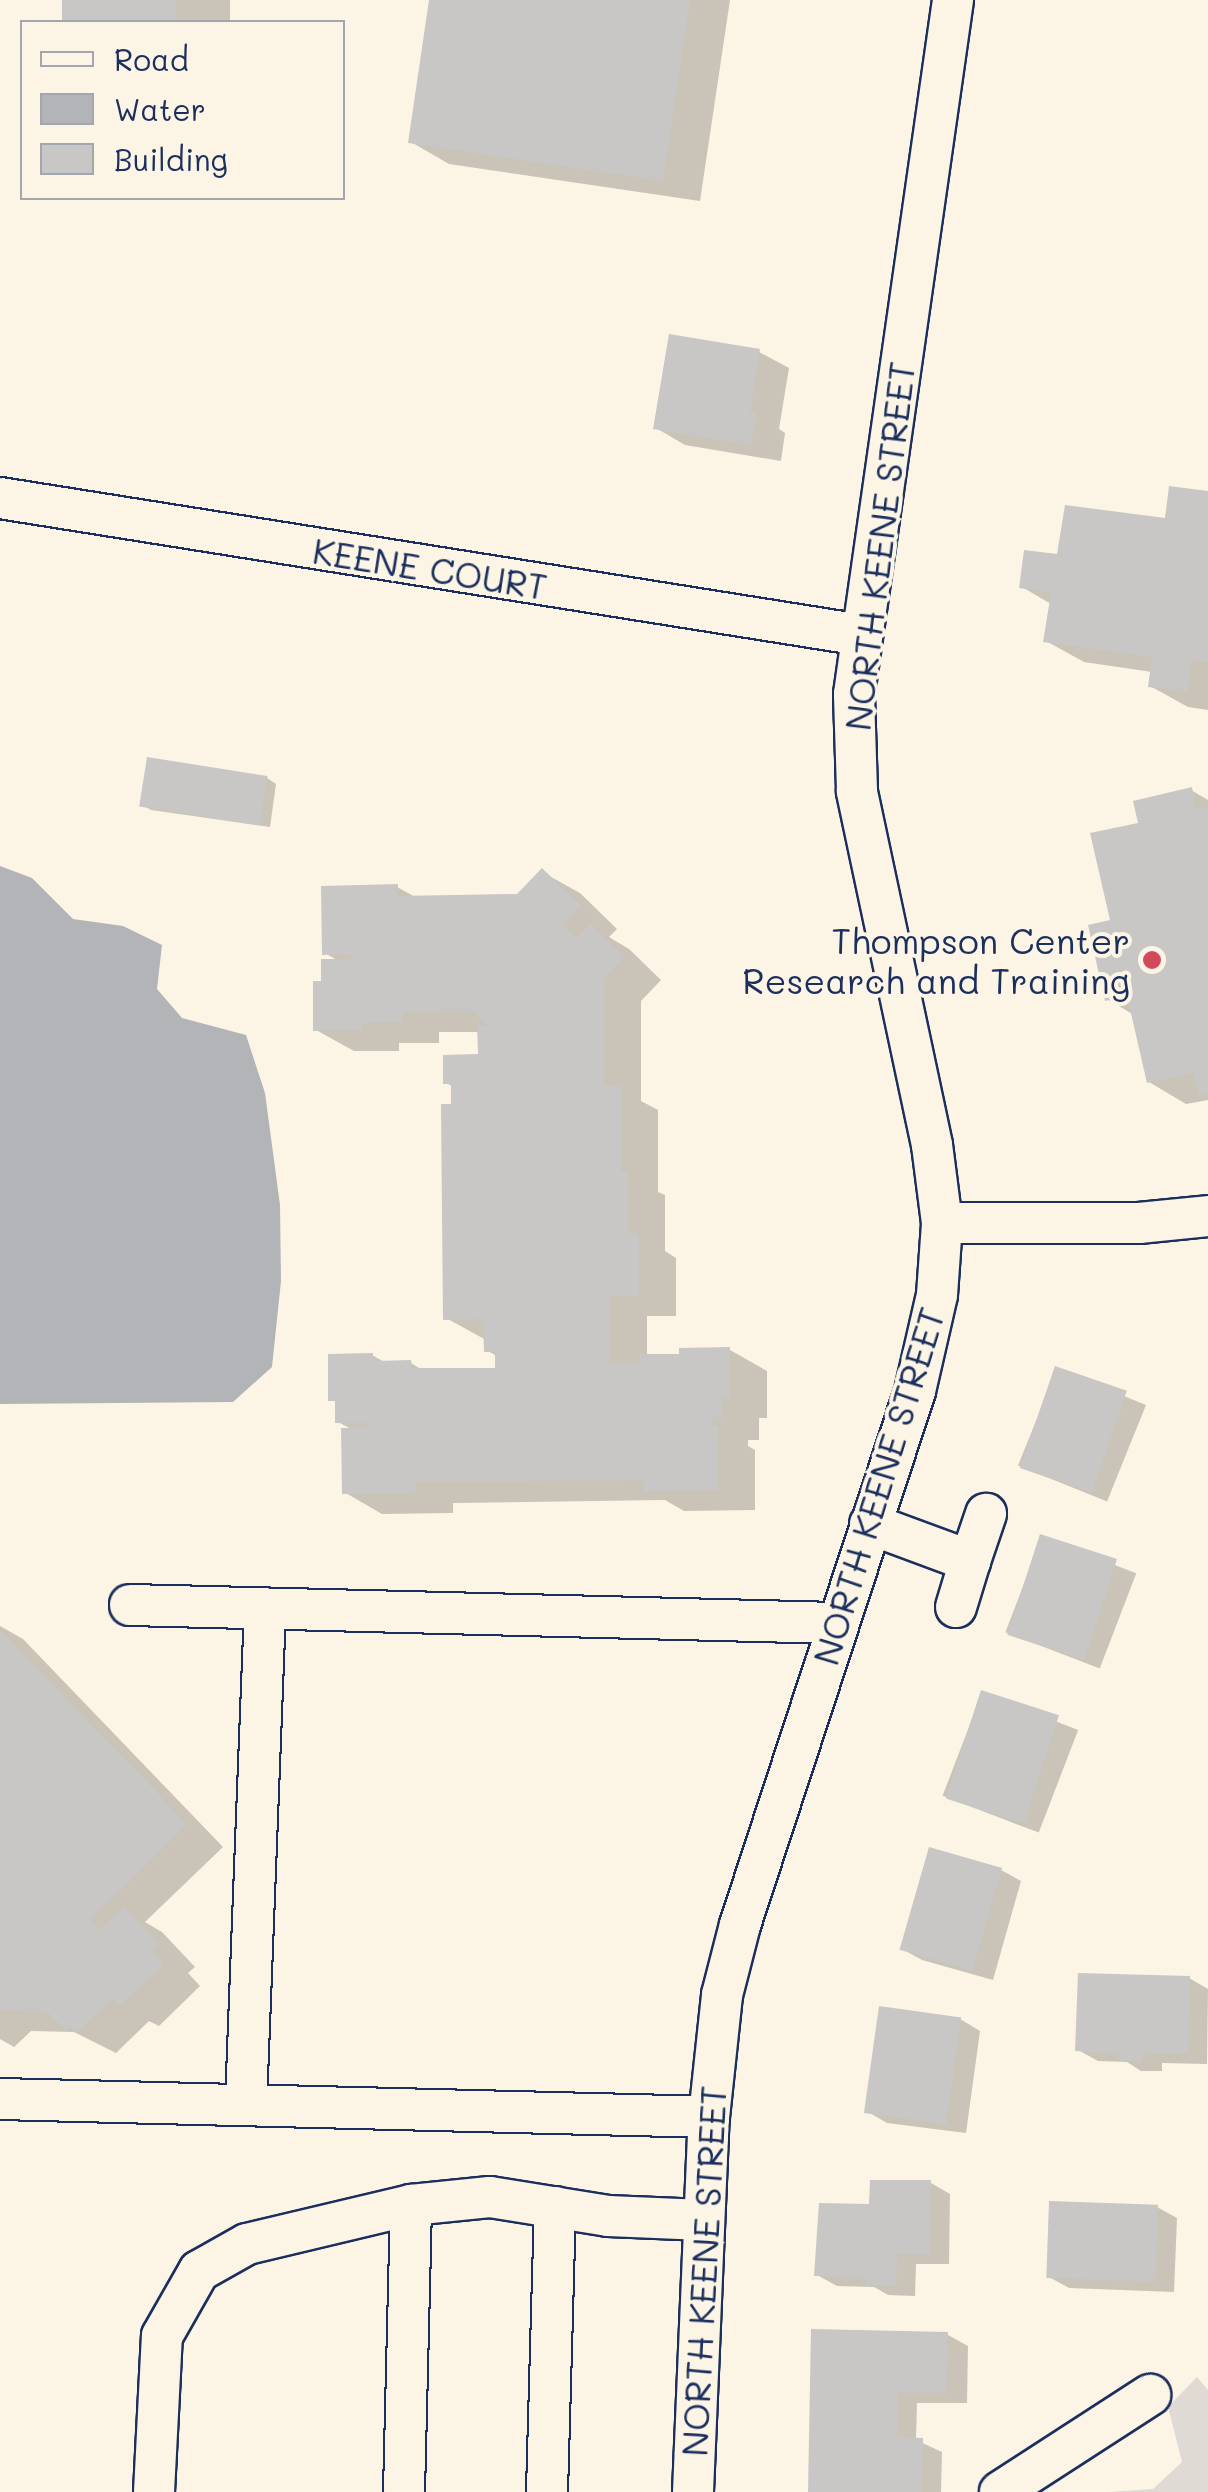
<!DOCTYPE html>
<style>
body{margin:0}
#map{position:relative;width:1208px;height:2492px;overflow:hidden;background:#fcf5e5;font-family:Mali,sans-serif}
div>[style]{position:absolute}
.green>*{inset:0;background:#dfdbd4}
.water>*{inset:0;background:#b2b4b8}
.shadow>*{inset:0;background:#0003;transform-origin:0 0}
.building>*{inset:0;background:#c8c7c6;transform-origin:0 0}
.roads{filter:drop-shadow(2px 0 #1b2f5e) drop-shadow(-2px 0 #1b2f5e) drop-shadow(0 2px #1b2f5e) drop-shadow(0 -2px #1b2f5e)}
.minor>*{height:40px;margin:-20px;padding:0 20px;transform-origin:20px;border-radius:20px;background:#fcf5e5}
.dots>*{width:28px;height:28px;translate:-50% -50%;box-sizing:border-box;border:5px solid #fcf5e5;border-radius:50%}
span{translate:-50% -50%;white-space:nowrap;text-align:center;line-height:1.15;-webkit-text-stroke:8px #fcf5e5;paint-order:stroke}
.street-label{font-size:35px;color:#1b2f5e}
.poi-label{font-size:35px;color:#1b2f5e}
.right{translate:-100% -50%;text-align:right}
.legend{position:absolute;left:20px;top:20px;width:325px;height:180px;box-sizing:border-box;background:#fcf5e5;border:2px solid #a2a6af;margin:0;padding:12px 18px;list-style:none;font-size:30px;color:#1b2f5e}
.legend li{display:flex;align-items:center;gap:20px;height:50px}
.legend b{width:50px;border:2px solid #a2a6af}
</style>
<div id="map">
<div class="green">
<div style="clip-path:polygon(1197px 2377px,1208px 2390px,1208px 2492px,1108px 2492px,1153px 2489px,1182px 2462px,1168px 2407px)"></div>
</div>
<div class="water">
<div style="clip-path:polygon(0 866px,32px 878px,73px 919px,123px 926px,162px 945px,157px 989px,182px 1018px,246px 1035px,265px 1093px,280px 1205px,281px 1281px,272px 1367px,233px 1402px,0 1404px)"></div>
</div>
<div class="shadow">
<div style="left:64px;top:0;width:166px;height:22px"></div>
<div style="clip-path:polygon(432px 0,730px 0,700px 201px,449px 164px,411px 142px)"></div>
<div style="clip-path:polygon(759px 352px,789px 368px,779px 429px,785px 433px,781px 461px,685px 445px,656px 428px)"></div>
<div style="clip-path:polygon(1208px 494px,1208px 710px,1188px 707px,1150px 686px,1152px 672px,1084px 662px,1046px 641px,1051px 604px,1022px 587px,1059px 556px,1167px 521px)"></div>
<div style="clip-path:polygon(267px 778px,276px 784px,270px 827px,151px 810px,142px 805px)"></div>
<div style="clip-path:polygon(1191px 790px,1208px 800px,1208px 1100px,1186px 1104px,1149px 1082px,1134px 1015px,1107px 999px,1113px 922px,1141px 824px)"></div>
<div style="clip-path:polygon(542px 872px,580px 893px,617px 929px,609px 937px,629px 949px,661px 980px,641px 1001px,641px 1101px,658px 1110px,658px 1192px,665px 1195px,665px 1251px,676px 1258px,676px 1316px,647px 1316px,647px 1357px,730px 1350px,767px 1371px,767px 1418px,759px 1418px,759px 1440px,748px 1440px,748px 1446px,755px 1450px,755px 1510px,684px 1511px,665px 1500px,453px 1503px,453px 1513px,382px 1514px,344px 1492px,353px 1430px,338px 1422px,338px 1403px,331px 1399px,372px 1355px,386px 1363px,411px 1363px,424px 1371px,497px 1370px,497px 1356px,486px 1350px,486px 1340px,446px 1318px,454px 1107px,454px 1087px,446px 1083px,480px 1057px,480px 1032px,439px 1032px,439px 1043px,399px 1043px,399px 1051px,354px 1051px,316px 1030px,323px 984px,340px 962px,325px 953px,397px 887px,417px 898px,518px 897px)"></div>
<div style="left:1057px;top:1369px;width:96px;height:104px;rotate:22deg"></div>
<div style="left:1042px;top:1537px;width:101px;height:102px;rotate:21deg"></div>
<div style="clip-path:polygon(0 1626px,23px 1639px,223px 1847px,145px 1922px,162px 1932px,195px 1967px,188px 1973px,200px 1986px,159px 2026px,149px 2021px,116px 2053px,74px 2032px,31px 2031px,14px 2047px,0 2039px)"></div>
<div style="left:982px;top:1693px;width:103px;height:110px;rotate:21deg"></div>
<div style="clip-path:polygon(1001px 1870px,1021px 1881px,993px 1980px,922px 1960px,902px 1949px)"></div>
<div style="clip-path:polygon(1189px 1978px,1208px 1989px,1207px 2064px,1162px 2063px,1162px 2071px,1141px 2071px,1127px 2062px,1098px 2061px,1078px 2050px)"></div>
<div style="clip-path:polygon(960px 2019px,980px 2031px,966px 2133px,887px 2123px,868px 2112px)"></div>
<div style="clip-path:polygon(931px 2183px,950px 2194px,949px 2264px,916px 2264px,915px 2296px,888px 2295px,874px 2287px,837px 2286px,817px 2275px,872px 2207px)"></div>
<div style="clip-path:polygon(1157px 2207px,1177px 2218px,1174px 2292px,1069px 2288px,1049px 2277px)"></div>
<div style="clip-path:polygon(948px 2335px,968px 2346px,967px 2403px,917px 2403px,916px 2440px,942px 2452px,941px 2492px,811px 2492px)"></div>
</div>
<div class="building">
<div style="left:62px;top:0;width:114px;height:22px"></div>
<div style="clip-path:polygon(429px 0,690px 0,663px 181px,408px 143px)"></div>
<div style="clip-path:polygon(669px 334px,760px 349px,750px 412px,757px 414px,751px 445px,653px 429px)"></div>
<div style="clip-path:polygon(1169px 486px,1208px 491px,1208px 662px,1192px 660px,1187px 692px,1148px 687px,1152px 657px,1043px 642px,1051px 593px,1019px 588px,1024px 550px,1057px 554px,1065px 505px,1165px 518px)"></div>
<div style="left:147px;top:757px;width:122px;height:50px;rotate:9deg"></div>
<div style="clip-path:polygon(1192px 787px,1196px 809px,1208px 807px,1208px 1094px,1198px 1097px,1193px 1073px,1147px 1083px,1127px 996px,1105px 1001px,1088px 925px,1110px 920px,1090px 833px,1138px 823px,1133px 801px)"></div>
<div style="clip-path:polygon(542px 868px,581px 906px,563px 925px,577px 939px,591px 924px,625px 957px,604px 979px,604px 1086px,621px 1086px,621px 1171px,628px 1171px,628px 1233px,639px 1233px,639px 1296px,610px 1296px,610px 1363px,640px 1363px,640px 1354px,679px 1354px,679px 1348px,730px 1347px,730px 1397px,722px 1397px,722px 1419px,711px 1419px,711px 1426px,718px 1426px,718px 1490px,644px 1491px,644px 1480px,416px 1482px,416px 1493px,342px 1494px,341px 1428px,369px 1428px,369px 1423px,335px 1423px,335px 1401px,328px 1401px,328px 1354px,373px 1353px,373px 1361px,411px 1360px,412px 1368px,495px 1368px,495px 1352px,484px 1352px,483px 1319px,443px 1320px,441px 1104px,451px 1104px,451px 1084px,443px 1084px,443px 1055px,478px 1054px,477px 1026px,487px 1026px,474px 1011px,402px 1012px,403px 1022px,362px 1023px,362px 1030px,313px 1031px,313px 981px,321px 981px,321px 959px,351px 959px,351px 954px,322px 955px,321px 886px,398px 884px,398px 896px,517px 894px)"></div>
<div style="left:1055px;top:1366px;width:76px;height:108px;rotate:19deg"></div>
<div style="left:1040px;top:1534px;width:81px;height:106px;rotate:18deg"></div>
<div style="clip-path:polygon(0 1630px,187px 1824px,90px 1919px,100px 1930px,124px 1907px,159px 1944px,152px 1951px,164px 1964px,120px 2006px,112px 1999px,77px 2033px,69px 2026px,65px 2030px,48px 2012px,0 2010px)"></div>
<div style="left:981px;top:1690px;width:82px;height:114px;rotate:18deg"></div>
<div style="left:929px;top:1847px;width:76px;height:107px;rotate:16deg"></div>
<div style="clip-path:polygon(1078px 1973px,1190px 1976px,1188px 2054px,1143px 2053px,1142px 2061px,1119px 2061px,1120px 2053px,1075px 2051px)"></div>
<div style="left:879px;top:2006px;width:83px;height:108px;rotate:8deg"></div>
<div style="clip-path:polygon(870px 2180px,931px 2180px,930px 2255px,897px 2254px,896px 2286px,866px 2285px,866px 2277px,814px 2276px,819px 2203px,869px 2204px)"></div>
<div style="left:1049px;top:2201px;width:109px;height:77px;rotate:2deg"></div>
<div style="clip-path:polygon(811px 2329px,948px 2332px,947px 2393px,898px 2393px,897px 2437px,923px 2438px,922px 2492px,808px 2492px)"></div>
</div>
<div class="roads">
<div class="minor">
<div style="left:0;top:498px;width:872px;rotate:9.04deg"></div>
<div style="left:942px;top:1223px;width:197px"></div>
<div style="left:1139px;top:1223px;width:69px;rotate:-5.8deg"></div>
<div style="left:870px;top:1524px;width:107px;rotate:20.3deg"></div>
<div style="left:970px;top:1561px;width:50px;rotate:-71.2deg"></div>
<div style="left:130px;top:1605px;width:707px;rotate:1.46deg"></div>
<div style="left:956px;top:1607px;width:48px;rotate:-73.1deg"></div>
<div style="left:0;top:2099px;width:709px;rotate:1.45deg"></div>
<div style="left:246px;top:2103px;width:495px;rotate:-87.8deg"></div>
<div style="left:154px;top:2492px;width:156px;rotate:-87.1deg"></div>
<div style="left:162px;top:2336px;width:75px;rotate:-60.4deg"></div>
<div style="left:199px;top:2271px;width:55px;rotate:-29.4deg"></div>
<div style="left:247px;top:2244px;width:169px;rotate:-13.4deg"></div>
<div style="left:411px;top:2205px;width:79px;rotate:-5.8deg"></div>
<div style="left:490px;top:2197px;width:120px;rotate:9.1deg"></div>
<div style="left:608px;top:2216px;width:96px;rotate:2.4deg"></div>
<div style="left:404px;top:2492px;width:287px;rotate:-88.6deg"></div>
<div style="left:547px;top:2492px;width:285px;rotate:-88.4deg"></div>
<div style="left:693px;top:2492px;width:375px;rotate:-87.6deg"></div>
<div style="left:709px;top:2117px;width:123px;rotate:-83.9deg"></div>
<div style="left:722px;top:1995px;width:72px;rotate:-75.6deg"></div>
<div style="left:740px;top:1925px;width:562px;rotate:-71.86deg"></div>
<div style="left:915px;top:1391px;width:98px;rotate:-77.1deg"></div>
<div style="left:937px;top:1295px;width:72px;rotate:-86deg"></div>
<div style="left:942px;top:1223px;width:79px;rotate:-97.3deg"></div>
<div style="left:932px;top:1145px;width:362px;rotate:-102deg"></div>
<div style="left:857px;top:791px;width:97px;rotate:-91.8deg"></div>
<div style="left:854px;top:694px;width:701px;rotate:-81.88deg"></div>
<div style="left:1000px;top:2492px;width:179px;rotate:-32.9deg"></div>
</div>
</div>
<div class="dots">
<div style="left:1152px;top:960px;background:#d1495b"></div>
</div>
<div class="street-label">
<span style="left:879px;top:546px;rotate:-83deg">NORTH KEENE STREET</span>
<span style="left:430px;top:568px;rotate:9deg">KEENE COURT</span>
<span style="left:878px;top:1486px;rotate:-73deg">NORTH KEENE STREET</span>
<span style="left:703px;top:2271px;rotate:-87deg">NORTH KEENE STREET</span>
</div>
<div class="poi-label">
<span class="right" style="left:1130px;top:960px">Thompson Center<br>Research and Training</span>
</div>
<ul class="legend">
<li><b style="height:12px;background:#fcf5e5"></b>Road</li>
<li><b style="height:28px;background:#b2b4b8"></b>Water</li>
<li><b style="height:28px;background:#c8c7c6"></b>Building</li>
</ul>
</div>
